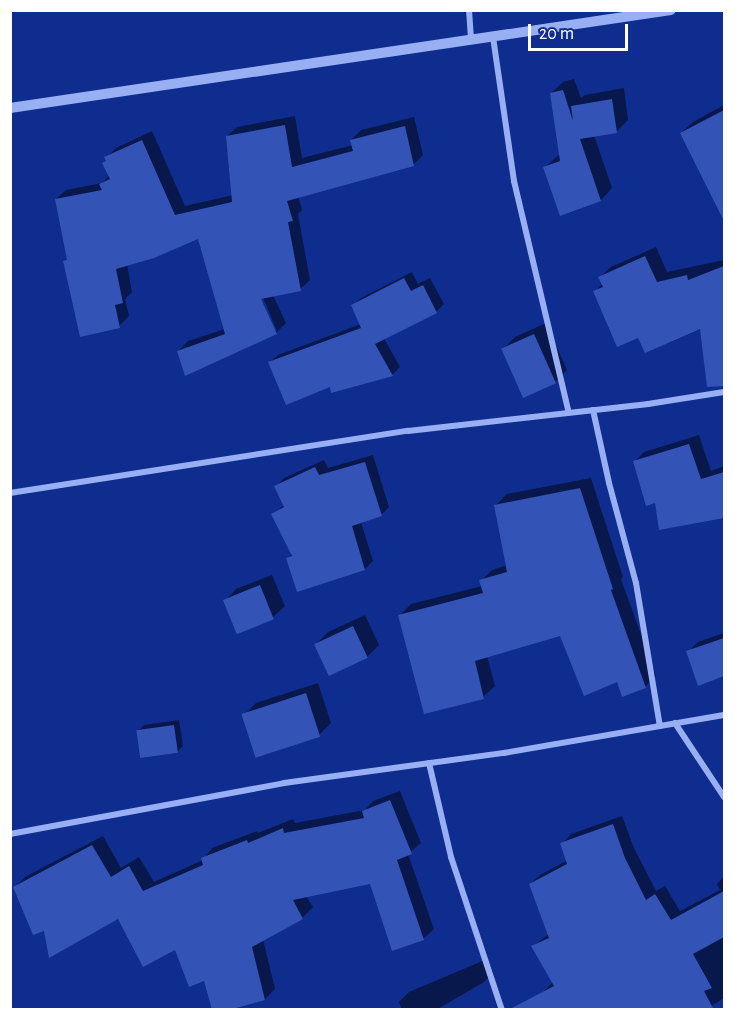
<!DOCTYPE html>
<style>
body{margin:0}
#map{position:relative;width:735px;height:1020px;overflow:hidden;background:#0f2d8f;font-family:"Alegreya Sans",sans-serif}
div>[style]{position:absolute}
.shadow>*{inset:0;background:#0007}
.building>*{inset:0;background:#3353b7;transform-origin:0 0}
.minor>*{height:6px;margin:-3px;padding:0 3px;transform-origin:3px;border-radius:3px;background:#98aff3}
.tertiary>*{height:10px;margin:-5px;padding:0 5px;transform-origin:5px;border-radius:5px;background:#98aff3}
span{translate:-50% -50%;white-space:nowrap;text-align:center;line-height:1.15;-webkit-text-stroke:4.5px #0f2d8f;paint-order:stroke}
.frame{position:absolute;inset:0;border:12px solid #fff;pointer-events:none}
.scale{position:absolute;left:528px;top:24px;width:100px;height:27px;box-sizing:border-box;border:3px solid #fff;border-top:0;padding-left:8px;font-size:18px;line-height:21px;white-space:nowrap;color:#fff;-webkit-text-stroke:4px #0f2d8f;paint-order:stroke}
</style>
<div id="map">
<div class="shadow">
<div style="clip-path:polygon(574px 79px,581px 98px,585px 95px,624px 88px,628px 120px,616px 132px,594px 135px,612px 188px,601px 200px,545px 167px,560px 154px,551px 93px,563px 82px)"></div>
<div style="clip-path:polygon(724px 105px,724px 198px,716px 201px,681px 133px,693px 122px)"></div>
<div style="clip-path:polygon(evenodd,295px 116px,302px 158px,353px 145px,351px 140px,361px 130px,414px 117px,423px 155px,413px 165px,298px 196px,302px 210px,298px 214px,310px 280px,300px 289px,273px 295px,286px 323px,276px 333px,178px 351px,188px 341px,225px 329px,199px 237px,127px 264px,132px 292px,125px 299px,129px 316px,119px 326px,65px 262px,68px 259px,56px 199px,66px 190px,102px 183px,110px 175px,106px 158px,116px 148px,152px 131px,185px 206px,233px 195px,227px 136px,237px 127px,295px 116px,260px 291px,277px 331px,274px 331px,257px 292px,260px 291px)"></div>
<div style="clip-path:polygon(656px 247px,667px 272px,724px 260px,724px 348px,704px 351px,701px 327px,639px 336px,595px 292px,603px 283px,600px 277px,611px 267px)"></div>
<div style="clip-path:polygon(412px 272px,418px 284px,430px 278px,444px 304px,436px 312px,384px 338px,400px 367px,392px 375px,332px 391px,331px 385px,270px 362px,278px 355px,361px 324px,353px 305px,361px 298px)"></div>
<div style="clip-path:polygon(546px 323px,567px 370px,555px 382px,503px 349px,515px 337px)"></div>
<div style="clip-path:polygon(699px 435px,711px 471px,724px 466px,724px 524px,722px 517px,656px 501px,634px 462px,644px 452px)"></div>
<div style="clip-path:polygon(373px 455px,389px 507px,381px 515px,361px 522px,373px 561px,365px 569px,288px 558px,293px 553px,273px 514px,284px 505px,276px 487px,284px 478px,324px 460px,328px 468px)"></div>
<div style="clip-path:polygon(591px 478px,623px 577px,621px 579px,656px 676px,645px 687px,618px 680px,561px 634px,487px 656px,495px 686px,483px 697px,400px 615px,411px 604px,482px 586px,481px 581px,492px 570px,507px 565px,496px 505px,507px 494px)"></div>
<div style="clip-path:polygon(272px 575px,285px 606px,273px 617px,225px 601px,236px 589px)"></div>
<div style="clip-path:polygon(365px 615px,379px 645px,367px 657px,316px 644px,328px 632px)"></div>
<div style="clip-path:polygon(724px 633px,724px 675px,698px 684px,688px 652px,698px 642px)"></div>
<div style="clip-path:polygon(318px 683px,331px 723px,319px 735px,244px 715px,256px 703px)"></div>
<div style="clip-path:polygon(179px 720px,183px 746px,177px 752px,138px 731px,144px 725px)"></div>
<div style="clip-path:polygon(400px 791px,421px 843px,408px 854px,434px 929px,423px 939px,371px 882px,306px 896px,313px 907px,303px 917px,263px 939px,275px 989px,265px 999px,205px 979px,176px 948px,119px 917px,45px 928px,15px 887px,25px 877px,103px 836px,121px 868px,139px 857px,154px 882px,203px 860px,212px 848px,257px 831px,258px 833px,293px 819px,295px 823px,365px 810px,373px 801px)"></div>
<div style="clip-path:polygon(622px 816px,634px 848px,656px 891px,665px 886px,680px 911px,720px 890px,717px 884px,724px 876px,724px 998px,705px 1010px,543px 992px,553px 982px,533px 946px,549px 934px,530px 884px,540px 875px,568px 860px,562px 844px,571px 834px)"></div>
<div style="clip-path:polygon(487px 959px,493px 972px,484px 982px,436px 1010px,402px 1010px,399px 1002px,409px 992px)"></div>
</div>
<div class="building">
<div style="clip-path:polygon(563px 90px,573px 121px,571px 106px,612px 99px,617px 133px,580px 139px,601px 201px,560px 216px,543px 167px,560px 161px,550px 93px)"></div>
<div style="clip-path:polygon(724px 110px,724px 221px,680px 133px)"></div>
<div style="clip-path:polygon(285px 125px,292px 167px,353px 151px,350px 140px,405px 126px,414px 166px,287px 201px,293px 221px,288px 222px,301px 291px,261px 299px,277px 334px,185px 376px,177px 351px,225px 334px,198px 239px,154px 258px,116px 269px,123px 303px,115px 305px,120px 328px,80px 337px,63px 261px,67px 260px,55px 199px,102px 190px,99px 184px,110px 179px,102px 163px,106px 161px,104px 157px,142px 140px,175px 215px,232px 202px,226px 136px)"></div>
<div style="clip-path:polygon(645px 256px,657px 282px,687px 275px,688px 280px,724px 266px,724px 386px,707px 387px,700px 329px,645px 353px,638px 338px,617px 347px,593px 291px,603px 287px,598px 277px)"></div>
<div style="clip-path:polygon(404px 278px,411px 291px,423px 285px,437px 313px,375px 344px,393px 376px,331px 393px,330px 387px,286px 405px,268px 362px,361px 328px,351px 305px)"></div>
<div style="left:534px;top:334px;width:54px;height:36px;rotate:66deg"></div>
<div style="clip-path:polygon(689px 444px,701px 479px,724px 472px,724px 518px,659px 530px,655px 503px,646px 506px,633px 461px)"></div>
<div style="clip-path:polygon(365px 462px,382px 516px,352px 526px,365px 570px,297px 592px,286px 558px,292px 556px,271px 514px,284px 507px,274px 486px,315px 467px,319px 475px)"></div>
<div style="clip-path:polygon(580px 488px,613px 589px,611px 590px,646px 688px,622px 697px,617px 682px,584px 696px,560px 636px,475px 661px,484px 699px,424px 714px,398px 615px,483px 593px,479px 580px,507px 572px,494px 505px)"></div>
<div style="left:260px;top:585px;width:37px;height:40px;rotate:68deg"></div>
<div style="left:353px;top:626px;width:35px;height:43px;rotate:65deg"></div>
<div style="clip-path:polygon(724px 638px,724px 676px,698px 686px,686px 651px)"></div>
<div style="left:306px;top:693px;width:46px;height:68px;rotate:72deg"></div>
<div style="left:174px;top:725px;width:28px;height:38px;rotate:82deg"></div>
<div style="clip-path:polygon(390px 800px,412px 854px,397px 860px,424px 940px,392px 951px,370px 884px,293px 900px,303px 919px,252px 947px,265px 1000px,229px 1010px,212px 1010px,204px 981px,189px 987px,175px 950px,143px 967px,118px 919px,49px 958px,44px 931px,33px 935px,13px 887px,92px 845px,111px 877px,129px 866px,143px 891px,203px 865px,201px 858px,247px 840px,248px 843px,283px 828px,284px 833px,364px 818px,362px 811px)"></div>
<div style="clip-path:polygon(613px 824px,625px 858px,646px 900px,655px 894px,671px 920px,724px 891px,724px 937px,693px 954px,712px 988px,704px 991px,714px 1010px,508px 1010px,554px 986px,531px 946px,549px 938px,529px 884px,567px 864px,560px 843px)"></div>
</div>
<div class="minor">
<div style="left:469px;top:10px;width:30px;rotate:86deg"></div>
<div style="left:493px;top:37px;width:146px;rotate:81.7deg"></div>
<div style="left:514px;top:181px;width:238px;rotate:76.7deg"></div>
<div style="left:593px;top:410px;width:75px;rotate:77.6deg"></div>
<div style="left:609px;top:483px;width:104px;rotate:74.9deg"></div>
<div style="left:636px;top:583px;width:145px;rotate:80.5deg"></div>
<div style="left:10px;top:493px;width:403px;rotate:-8.9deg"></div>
<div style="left:408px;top:431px;width:242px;rotate:-6.4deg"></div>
<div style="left:648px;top:404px;width:77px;rotate:-9deg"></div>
<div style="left:675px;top:723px;width:89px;rotate:56.5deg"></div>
<div style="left:429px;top:763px;width:97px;rotate:76.8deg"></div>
<div style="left:451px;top:857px;width:161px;rotate:71.6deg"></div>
<div style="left:10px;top:834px;width:279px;rotate:-10.5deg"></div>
<div style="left:284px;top:783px;width:222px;rotate:-7.8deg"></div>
<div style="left:504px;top:753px;width:223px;rotate:-9.8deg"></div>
</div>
<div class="tertiary">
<div style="left:10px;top:108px;width:668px;rotate:-8.43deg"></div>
</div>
<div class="frame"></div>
<div class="scale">20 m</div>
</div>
